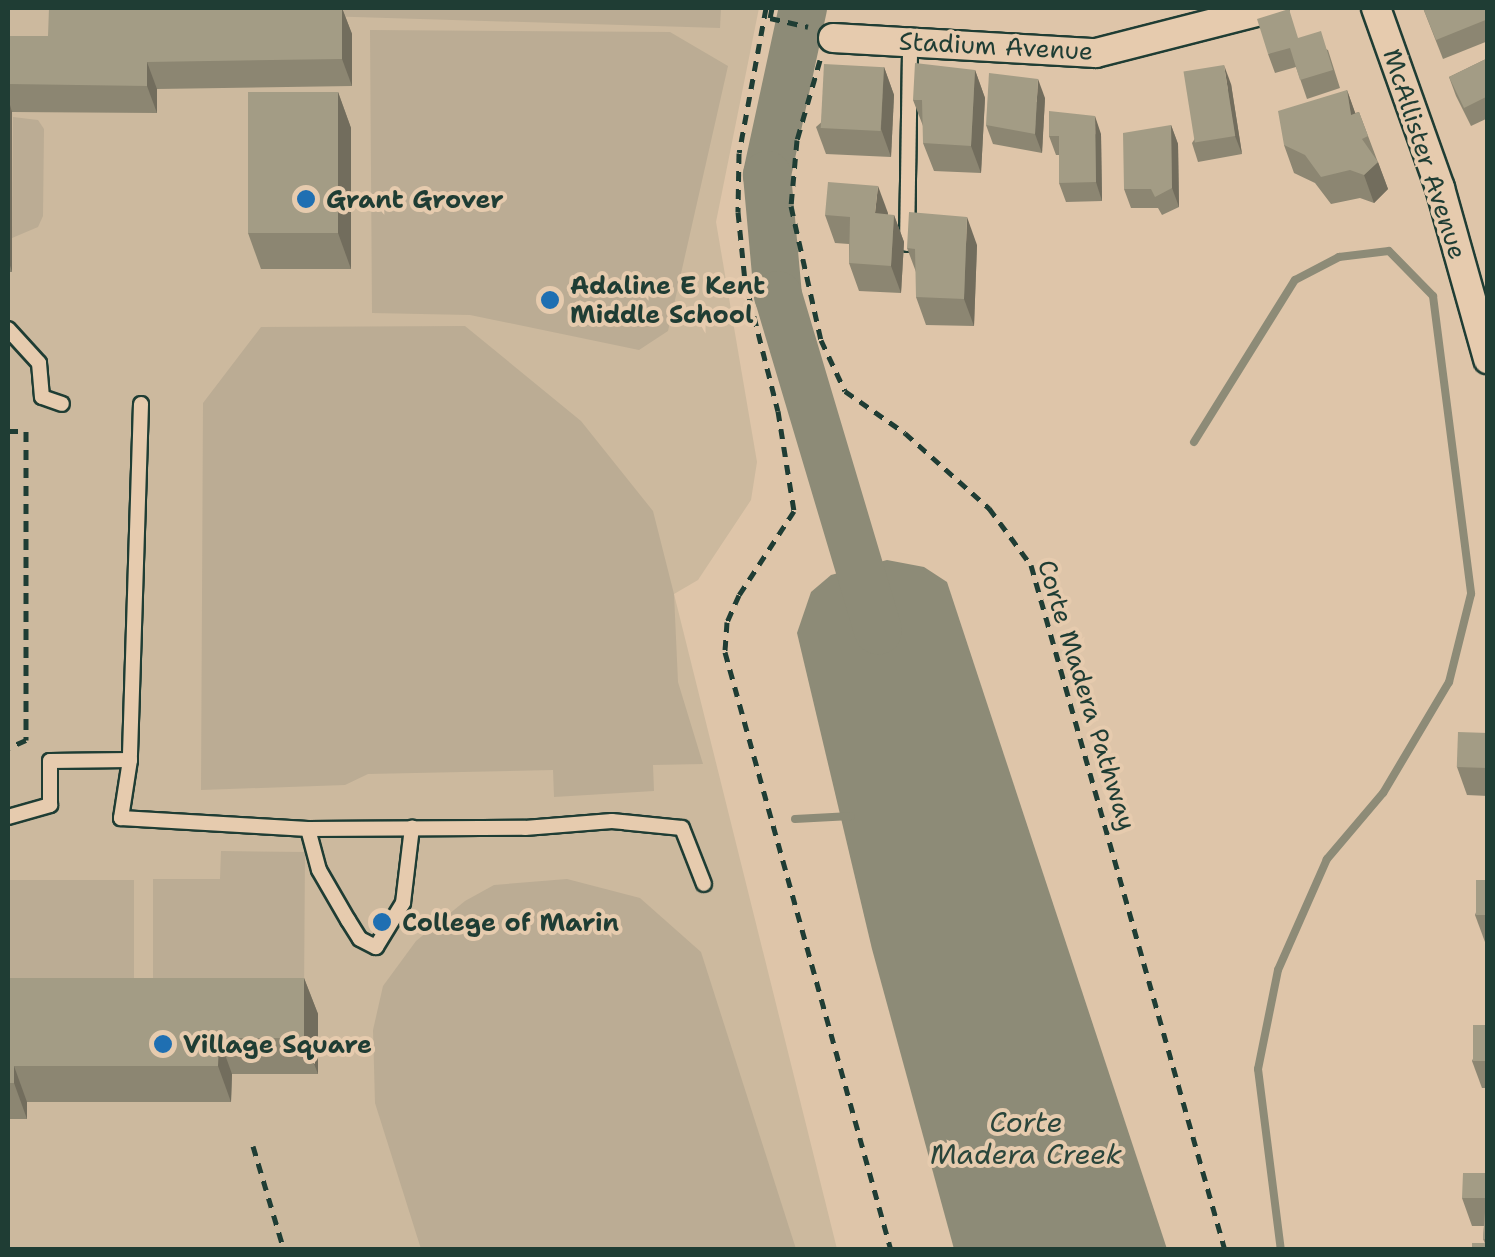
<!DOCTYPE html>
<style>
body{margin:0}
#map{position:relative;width:1495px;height:1257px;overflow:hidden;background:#dec5a9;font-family:"Shantell Sans",sans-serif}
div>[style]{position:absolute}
.built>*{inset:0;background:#ccb99e}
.green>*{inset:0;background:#bbac94;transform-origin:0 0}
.water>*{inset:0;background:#8d8b77}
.stream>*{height:8px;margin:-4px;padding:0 4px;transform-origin:4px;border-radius:4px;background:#8d8b77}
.river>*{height:48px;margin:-24px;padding:0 24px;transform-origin:24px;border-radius:24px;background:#8d8b77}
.path>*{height:5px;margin-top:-2.5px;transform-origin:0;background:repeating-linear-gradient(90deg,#1f3d34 0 10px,transparent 0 18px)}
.roads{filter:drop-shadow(2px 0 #1f3d34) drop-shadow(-2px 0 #1f3d34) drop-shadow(0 2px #1f3d34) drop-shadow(0 -2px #1f3d34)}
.lane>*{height:14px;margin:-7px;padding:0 7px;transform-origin:7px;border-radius:7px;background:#e6cbae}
.street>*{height:28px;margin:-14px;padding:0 14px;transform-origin:14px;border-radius:14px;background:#e6cbae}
.wall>*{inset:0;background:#8c8672}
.shaded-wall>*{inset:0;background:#726d5d}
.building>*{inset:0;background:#a39c85;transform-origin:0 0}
.dots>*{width:28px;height:28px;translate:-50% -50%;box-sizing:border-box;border:5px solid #e6cbae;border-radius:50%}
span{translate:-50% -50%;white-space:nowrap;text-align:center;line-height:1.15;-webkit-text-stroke:8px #e6cbae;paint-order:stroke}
.street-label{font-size:25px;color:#1f3d34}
.poi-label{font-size:25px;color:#1f3d34;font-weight:700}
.left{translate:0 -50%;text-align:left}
.water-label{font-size:28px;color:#2a453b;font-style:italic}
.frame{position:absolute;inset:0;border:10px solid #1f3d34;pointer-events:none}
</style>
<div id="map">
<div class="built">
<div style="clip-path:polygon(8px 8px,759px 8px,716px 222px,757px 462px,751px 500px,698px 580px,674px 594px,837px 1249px,8px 1249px)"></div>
</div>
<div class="green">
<div style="clip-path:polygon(322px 8px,678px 8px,721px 9px,720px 28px,322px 16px)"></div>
<div style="clip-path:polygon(370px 30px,670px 32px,728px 66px,668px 331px,639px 350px,470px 315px,372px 313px)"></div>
<div style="clip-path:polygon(13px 117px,38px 120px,44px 129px,43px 216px,38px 227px,12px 238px)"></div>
<div style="clip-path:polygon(465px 326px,581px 421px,653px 511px,674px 594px,678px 682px,703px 764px,653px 765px,654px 791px,554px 797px,553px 770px,368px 774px,345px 785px,201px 790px,203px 403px,261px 327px)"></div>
<div style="clip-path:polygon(221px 851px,305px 852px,304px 997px,153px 985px,153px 879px,220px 879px)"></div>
<div style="clip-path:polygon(567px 879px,640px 898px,701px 952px,796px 1249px,421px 1249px,375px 1103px,373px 1030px,383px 986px,416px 941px,465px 901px,494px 885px)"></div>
<div style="left:8px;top:880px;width:126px;height:106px"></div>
</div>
<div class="water">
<div style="clip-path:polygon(887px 560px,924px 567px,947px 582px,1167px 1249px,954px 1249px,872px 949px,797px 633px,811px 592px,831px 575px)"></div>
</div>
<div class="stream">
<div style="left:1194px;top:442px;width:191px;rotate:-58.1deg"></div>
<div style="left:1295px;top:280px;width:50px;rotate:-27.6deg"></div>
<div style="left:1339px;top:257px;width:50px;rotate:-6.8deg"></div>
<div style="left:1389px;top:251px;width:63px;rotate:45.6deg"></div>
<div style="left:1433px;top:296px;width:300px;rotate:82.7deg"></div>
<div style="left:1471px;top:594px;width:91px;rotate:104deg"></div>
<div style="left:1449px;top:682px;width:129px;rotate:120.7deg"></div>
<div style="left:1383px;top:793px;width:87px;rotate:130.3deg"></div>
<div style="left:1327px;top:859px;width:121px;rotate:113.8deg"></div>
<div style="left:1278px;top:970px;width:101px;rotate:101.4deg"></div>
<div style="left:1258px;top:1069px;width:182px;rotate:82.8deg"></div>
<div style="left:795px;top:819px;width:56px;rotate:-3.1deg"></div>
</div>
<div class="river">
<div style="left:803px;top:8px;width:171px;rotate:102.2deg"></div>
<div style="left:767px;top:175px;width:121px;rotate:84.8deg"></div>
<div style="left:778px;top:295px;width:350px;rotate:73.4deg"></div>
</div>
<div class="path">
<div style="left:766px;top:8px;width:147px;rotate:100.5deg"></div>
<div style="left:739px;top:153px;width:59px;rotate:91deg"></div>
<div style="left:738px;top:212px;width:69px;rotate:84.2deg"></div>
<div style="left:745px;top:281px;width:134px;rotate:75.8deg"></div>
<div style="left:778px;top:411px;width:101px;rotate:80.9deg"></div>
<div style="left:794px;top:511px;width:100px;rotate:123.2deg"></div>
<div style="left:739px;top:595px;width:30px;rotate:114deg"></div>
<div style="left:727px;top:622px;width:30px;rotate:94deg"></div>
<div style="left:725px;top:652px;width:621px;rotate:74.49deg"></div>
<div style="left:772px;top:8px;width:10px;rotate:101deg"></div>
<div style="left:770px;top:18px;width:39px;rotate:13deg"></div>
<div style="left:820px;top:60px;width:83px;rotate:106deg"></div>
<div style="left:797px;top:140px;width:66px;rotate:95.2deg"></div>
<div style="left:791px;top:206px;width:137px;rotate:77.4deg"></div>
<div style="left:821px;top:340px;width:56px;rotate:64.8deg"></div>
<div style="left:845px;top:391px;width:73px;rotate:35deg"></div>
<div style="left:905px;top:433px;width:113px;rotate:41.8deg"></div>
<div style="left:989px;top:508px;width:71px;rotate:53.6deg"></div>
<div style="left:1031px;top:565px;width:712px;rotate:74.19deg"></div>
<div style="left:8px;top:431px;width:18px"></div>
<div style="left:26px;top:431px;width:309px;rotate:90deg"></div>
<div style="left:26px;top:740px;width:20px;rotate:156deg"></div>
<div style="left:253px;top:1146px;width:109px;rotate:73.4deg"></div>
</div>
<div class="roads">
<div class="lane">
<div style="left:907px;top:244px;width:202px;rotate:-89.1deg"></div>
<div style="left:8px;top:329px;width:46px;rotate:47.6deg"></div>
<div style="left:39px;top:363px;width:34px;rotate:85deg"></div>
<div style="left:42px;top:397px;width:21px;rotate:19deg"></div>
<div style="left:141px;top:404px;width:356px;rotate:91.8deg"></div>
<div style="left:130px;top:760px;width:59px;rotate:98.8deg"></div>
<div style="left:121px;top:818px;width:187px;rotate:3.4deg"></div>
<div style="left:308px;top:829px;width:217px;rotate:-0.3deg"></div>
<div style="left:525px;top:828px;width:87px;rotate:-4.6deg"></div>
<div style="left:612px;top:821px;width:70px;rotate:5.7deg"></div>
<div style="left:682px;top:828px;width:60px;rotate:68.6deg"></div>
<div style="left:8px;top:817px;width:44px;rotate:-15.9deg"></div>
<div style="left:50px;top:805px;width:44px;rotate:-90deg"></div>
<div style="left:50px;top:761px;width:80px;rotate:-0.7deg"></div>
<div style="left:308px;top:829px;width:42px;rotate:75deg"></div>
<div style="left:319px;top:870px;width:58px;rotate:59.9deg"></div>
<div style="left:348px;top:920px;width:22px;rotate:58deg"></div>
<div style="left:360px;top:939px;width:18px;rotate:27deg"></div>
<div style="left:376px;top:947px;width:52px;rotate:-58.5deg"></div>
<div style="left:403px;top:903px;width:76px;rotate:-83.2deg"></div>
</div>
<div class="street">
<div style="left:1376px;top:8px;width:191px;rotate:70.4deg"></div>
<div style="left:1440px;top:188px;width:178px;rotate:74.3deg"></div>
<div style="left:833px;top:38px;width:263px;rotate:3.3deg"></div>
<div style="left:1096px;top:53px;width:183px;rotate:-14.3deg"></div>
</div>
</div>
<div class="wall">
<div style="clip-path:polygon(342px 8px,352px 34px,352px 86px,157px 89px,157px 113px,12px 112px,12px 272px,8px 272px,8px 36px,48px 36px)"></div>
<div style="clip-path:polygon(1423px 8px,1488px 12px,1488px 41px,1443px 59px)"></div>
<div style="clip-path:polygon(1299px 38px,1328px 50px,1340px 88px,1307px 99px,1296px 67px,1275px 73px,1268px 54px)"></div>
<div style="clip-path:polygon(1488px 58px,1488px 118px,1471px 126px,1456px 96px,1449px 77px)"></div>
<div style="clip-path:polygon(884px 67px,894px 95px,891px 157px,826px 154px,816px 127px)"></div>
<div style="clip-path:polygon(975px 70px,985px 98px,981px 173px,934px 171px,923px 143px,923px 126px,913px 100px)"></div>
<div style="clip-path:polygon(1231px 84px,1242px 154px,1198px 162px,1192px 143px)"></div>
<div style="clip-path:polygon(1347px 90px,1355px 113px,1359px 112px,1388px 189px,1374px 203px,1360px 198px,1331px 204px,1315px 183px,1294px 173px,1284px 145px)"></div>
<div style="clip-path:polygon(338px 92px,351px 128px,351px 269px,261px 269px,248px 233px)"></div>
<div style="clip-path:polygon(1045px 98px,1042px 153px,993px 144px,986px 125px)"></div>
<div style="clip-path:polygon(1171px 125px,1178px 144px,1179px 207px,1162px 215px,1158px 208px,1131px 208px,1124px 189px)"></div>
<div style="clip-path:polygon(1101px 134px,1102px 201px,1066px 202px,1059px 183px,1059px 155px,1056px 155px,1049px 136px)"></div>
<div style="clip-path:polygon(825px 215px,894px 215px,904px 242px,901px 293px,859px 291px,849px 263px,849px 244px,835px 243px)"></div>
<div style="clip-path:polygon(977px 245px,974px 326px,926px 325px,916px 297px,916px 272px,907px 248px)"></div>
<div style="clip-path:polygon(1488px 733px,1488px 796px,1467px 795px,1457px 767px)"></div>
<div style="clip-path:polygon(1488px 880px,1488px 942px,1485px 942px,1475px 915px)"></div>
<div style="clip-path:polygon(8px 978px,304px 978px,318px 1014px,318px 1074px,232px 1074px,231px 1102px,27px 1102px,27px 1119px,8px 1119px)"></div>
<div style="clip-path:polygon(1488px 1025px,1488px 1088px,1482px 1088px,1472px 1061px)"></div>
<div style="clip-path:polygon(1488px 1173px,1488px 1250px,1483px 1239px,1484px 1226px,1472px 1226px,1462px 1198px)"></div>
</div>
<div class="shaded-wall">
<div style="clip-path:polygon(342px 8px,352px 34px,352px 86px,342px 59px)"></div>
<div style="clip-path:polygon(147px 62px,157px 89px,157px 113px,147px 86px)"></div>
<div style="clip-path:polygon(1224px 65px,1231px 84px,1242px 154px,1235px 136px)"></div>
<div style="clip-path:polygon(884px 67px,894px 95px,891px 157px,881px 129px)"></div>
<div style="clip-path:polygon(975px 70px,985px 98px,981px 173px,971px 146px)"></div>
<div style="clip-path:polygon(1038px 79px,1045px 98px,1042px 153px,1035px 134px)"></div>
<div style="clip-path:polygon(1347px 90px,1357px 118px,1351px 115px)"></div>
<div style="clip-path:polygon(338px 92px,351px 128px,351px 269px,338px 233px)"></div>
<div style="clip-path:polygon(8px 98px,12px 112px,12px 272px,8px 259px)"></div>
<div style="clip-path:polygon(1095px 116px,1101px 134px,1102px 201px,1096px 182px)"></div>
<div style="clip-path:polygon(1171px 125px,1178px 144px,1179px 207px,1172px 188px)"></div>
<div style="clip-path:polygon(1378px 162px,1388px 189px,1374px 203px,1364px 175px)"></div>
<div style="clip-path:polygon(878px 186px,888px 213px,886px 241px,875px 213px)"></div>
<div style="clip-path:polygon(894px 215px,904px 242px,901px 293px,891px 266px)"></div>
<div style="clip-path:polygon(967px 217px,977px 245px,974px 326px,964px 299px)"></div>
<div style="clip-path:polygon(304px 978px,318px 1014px,318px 1074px,304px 1038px)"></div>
<div style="clip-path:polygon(219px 1038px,232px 1074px,231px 1102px,218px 1066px)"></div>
<div style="clip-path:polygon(14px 1066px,27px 1102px,27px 1119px,14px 1083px)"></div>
</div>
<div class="building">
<div style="clip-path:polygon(49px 8px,342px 8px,342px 59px,147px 62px,147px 86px,8px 84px,8px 36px,48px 36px)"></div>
<div style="clip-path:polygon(1423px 8px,1486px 8px,1488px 19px,1436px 40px)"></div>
<div style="clip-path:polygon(1289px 9px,1298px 38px,1321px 31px,1333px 70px,1300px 80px,1290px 48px,1268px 54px,1257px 19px)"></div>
<div style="clip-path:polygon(1488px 58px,1488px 96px,1464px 108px,1449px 77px)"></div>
<div style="clip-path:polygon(915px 63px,975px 70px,971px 146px,923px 143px,922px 100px,913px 100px)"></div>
<div style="left:824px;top:64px;width:60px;height:64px;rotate:3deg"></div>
<div style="left:1224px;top:65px;width:72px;height:41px;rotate:81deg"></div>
<div style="clip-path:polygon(989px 73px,1038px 79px,1035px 134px,986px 125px)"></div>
<div style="clip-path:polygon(1347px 90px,1351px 115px,1359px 112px,1368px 136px,1362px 139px,1378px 162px,1364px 175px,1350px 170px,1321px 177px,1305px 155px,1284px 145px,1278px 111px)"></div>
<div style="left:248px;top:92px;width:90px;height:141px"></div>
<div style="clip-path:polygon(1049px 111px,1095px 116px,1096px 182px,1059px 183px,1059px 136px,1049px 136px)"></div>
<div style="clip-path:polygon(1171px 125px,1172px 188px,1155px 197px,1151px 189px,1124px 189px,1123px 133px)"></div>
<div style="clip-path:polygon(828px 182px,878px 186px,875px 213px,894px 215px,891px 266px,849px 263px,850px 217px,825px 215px)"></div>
<div style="clip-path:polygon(909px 212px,967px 217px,964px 299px,916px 297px,915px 249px,907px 248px)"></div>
<div style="left:1458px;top:732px;width:30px;height:35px;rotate:2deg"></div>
<div style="left:1476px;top:880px;width:12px;height:35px"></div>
<div style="clip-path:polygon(8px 978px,304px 978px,304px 1038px,219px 1038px,218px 1066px,14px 1066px,14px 1083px,8px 1083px)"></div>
<div style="left:1473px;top:1025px;width:15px;height:36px"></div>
<div style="clip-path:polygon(1463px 1173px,1488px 1173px,1488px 1239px,1483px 1239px,1486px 1198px,1462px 1198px)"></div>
<div style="left:1472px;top:1243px;width:16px;height:7px"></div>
</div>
<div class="dots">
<div style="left:306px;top:199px;background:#1f6fb2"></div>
<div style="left:550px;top:300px;background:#1f6fb2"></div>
<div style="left:382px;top:922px;background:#1f6fb2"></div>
<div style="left:163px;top:1044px;background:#1f6fb2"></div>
</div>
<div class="street-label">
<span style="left:996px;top:46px;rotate:3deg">Stadium Avenue</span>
<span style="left:1425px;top:154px;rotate:72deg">McAllister Avenue</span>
<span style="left:1087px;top:695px;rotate:73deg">Corte Madera Pathway</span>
</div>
<div class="poi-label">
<span class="left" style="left:326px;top:199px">Grant Grover</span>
<span class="left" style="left:570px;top:300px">Adaline E Kent<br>Middle School</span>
<span class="left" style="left:402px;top:922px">College of Marin</span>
<span class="left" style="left:183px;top:1044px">Village Square</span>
</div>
<div class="water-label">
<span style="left:1026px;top:1138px">Corte<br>Madera Creek</span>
</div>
<div class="frame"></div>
</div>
